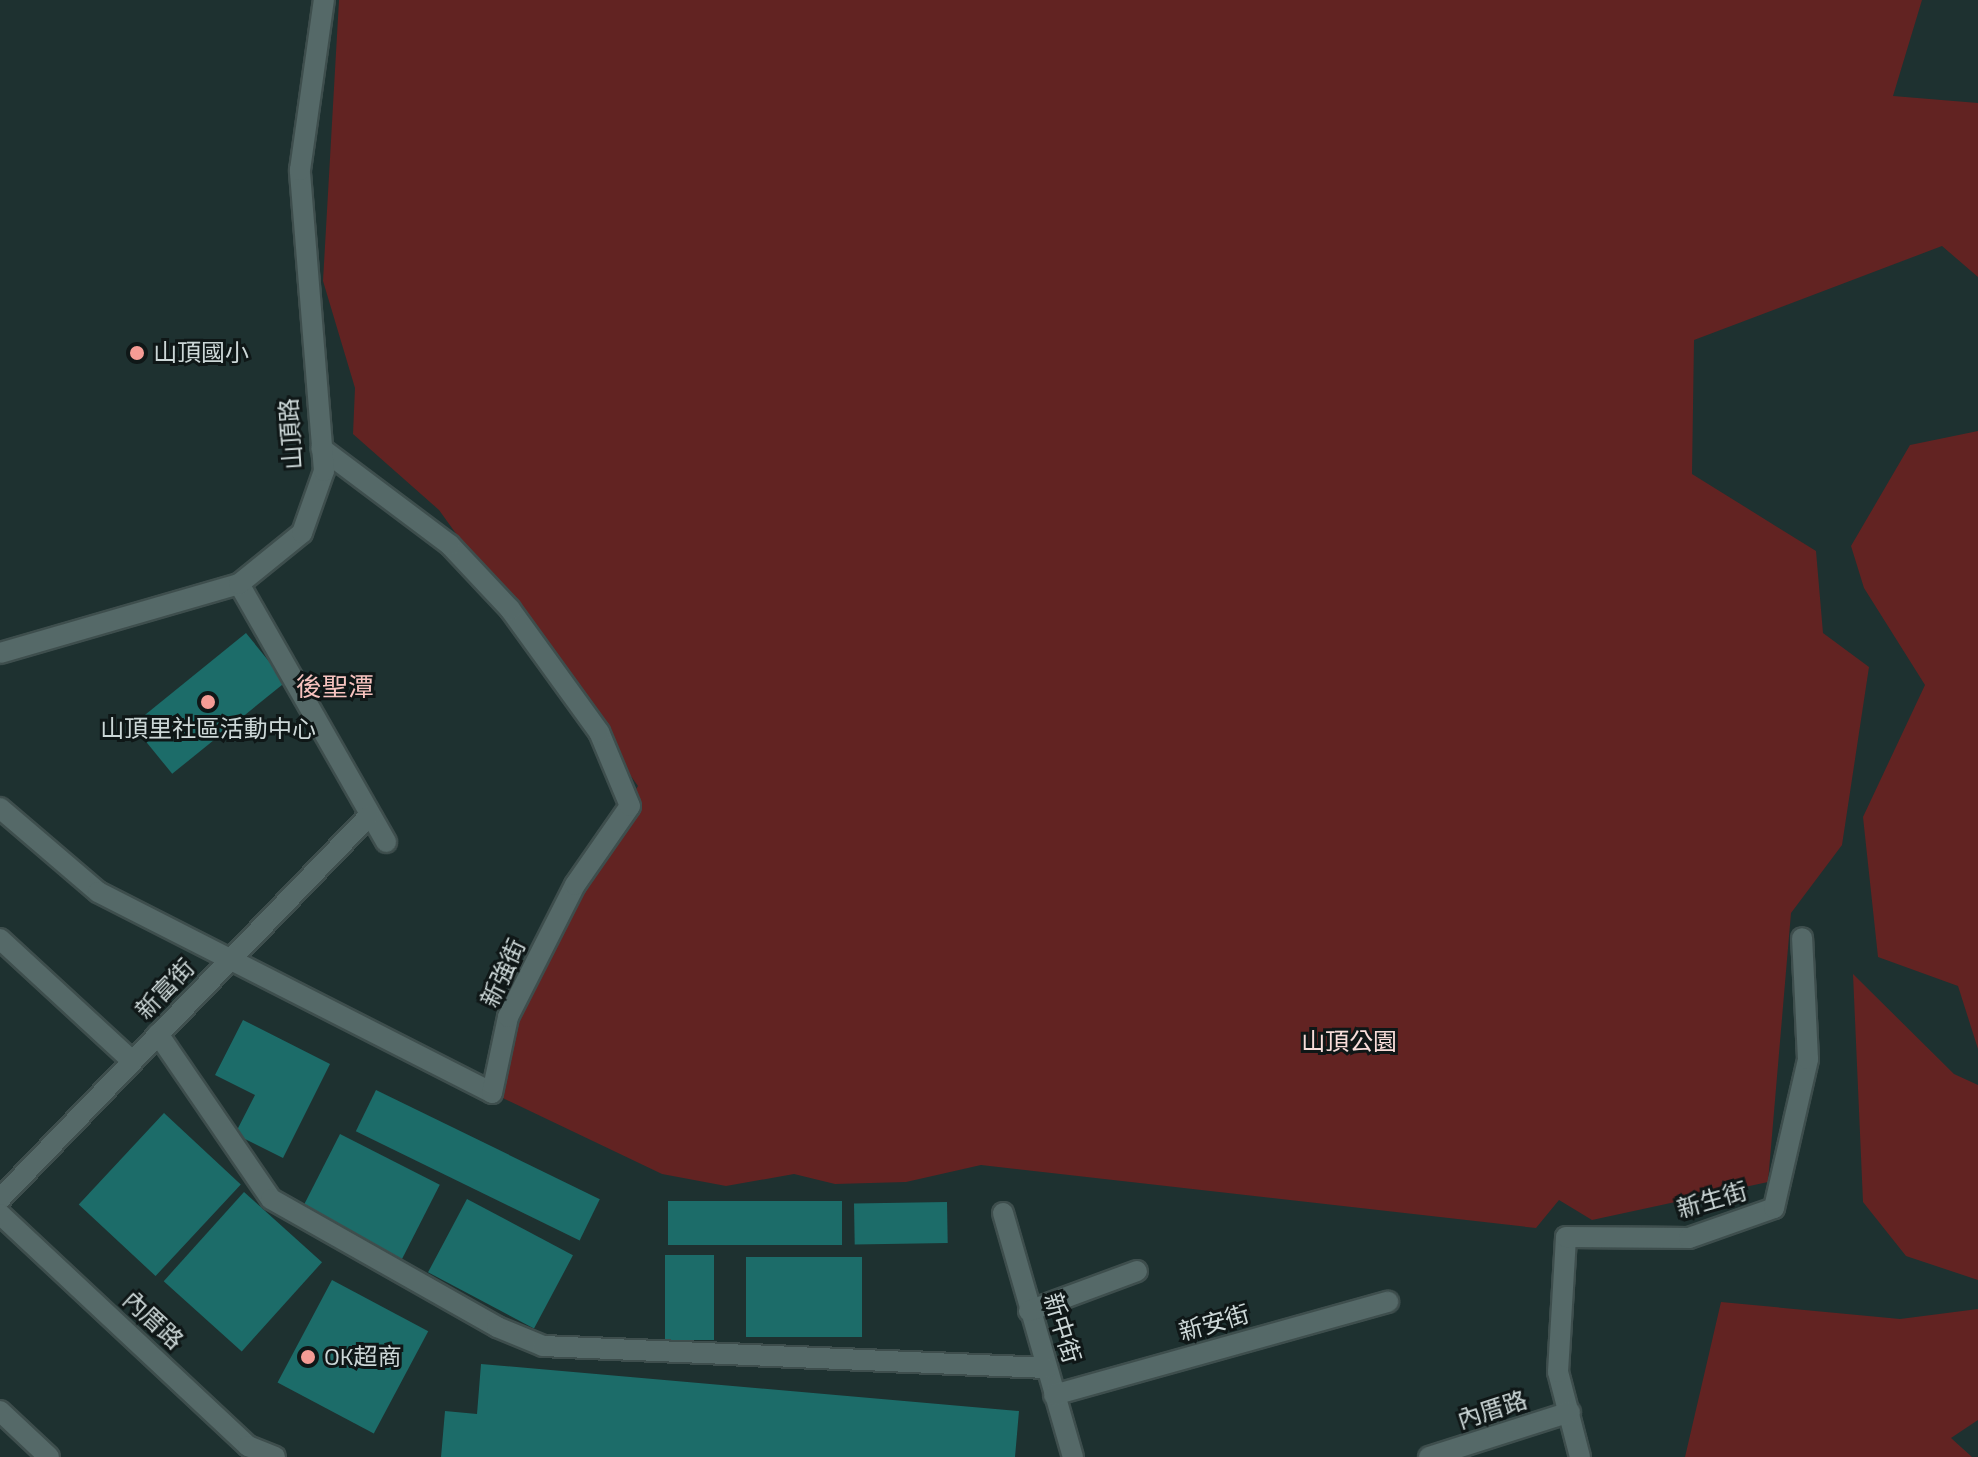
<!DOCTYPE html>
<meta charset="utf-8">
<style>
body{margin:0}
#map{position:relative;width:1978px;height:1457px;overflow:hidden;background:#1e3130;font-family:"Titillium Web","Noto Sans TC",sans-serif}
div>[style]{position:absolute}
.green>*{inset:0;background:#622322}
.building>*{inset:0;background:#1c6c69;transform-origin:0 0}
.roads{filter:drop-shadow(2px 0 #3e4e4d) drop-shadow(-2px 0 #3e4e4d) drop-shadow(0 2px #3e4e4d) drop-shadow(0 -2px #3e4e4d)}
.service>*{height:20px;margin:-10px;padding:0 10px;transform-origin:10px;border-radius:10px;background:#556968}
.minor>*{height:20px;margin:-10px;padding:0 10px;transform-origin:10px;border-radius:10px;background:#556968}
.dots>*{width:22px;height:22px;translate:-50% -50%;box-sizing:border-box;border:4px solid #0f1717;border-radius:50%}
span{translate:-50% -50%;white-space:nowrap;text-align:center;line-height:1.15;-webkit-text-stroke:6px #0f1717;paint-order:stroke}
.poi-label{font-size:24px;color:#ccd7d7}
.left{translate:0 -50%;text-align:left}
.street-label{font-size:24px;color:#ccd7d7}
.park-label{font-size:24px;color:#f8ddda}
.neighbourhood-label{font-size:26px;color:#f7c3bf}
</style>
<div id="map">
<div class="green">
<div style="clip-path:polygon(339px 0,1922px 0,1893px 96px,1978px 103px,1978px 277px,1942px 246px,1694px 340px,1692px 474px,1816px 551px,1823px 633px,1869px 667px,1842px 845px,1791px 913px,1768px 1182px,1592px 1220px,1559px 1200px,1536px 1228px,981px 1165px,906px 1182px,835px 1184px,794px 1174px,726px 1186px,662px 1174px,492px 1093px,508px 1017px,575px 885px,638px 786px,439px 510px,353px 434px,355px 388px,323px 281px)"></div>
<div style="clip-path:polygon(1978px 431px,1978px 1049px,1958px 986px,1878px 957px,1863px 817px,1925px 685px,1864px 588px,1851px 546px,1910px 445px)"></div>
<div style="clip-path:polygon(1853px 974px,1954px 1074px,1978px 1085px,1978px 1280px,1906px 1256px,1863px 1202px)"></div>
<div style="clip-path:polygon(1721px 1302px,1900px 1319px,1978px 1309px,1978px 1420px,1951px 1438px,1972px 1457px,1685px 1457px)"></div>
</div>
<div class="building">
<div style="left:246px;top:633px;width:63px;height:146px;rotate:51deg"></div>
<div style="clip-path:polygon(243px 1020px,330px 1064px,283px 1158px,235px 1134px,255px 1095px,215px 1075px)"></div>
<div style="left:376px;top:1090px;width:249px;height:46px;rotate:26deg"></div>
<div style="left:164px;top:1113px;width:105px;height:125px;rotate:43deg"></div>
<div style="left:340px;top:1134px;width:112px;height:88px;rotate:27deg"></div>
<div style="left:244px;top:1192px;width:105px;height:120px;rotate:42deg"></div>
<div style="left:467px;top:1199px;width:120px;height:83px;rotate:28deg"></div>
<div style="left:842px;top:1201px;width:44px;height:174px;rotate:90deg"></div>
<div style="left:947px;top:1202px;width:41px;height:93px;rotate:89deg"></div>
<div style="left:665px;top:1255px;width:49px;height:85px"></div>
<div style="left:746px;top:1257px;width:116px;height:80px"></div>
<div style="left:332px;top:1280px;width:109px;height:116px;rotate:28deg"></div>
<div style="clip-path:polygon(481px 1364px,1019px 1411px,1015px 1457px,441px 1457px,445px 1411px,477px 1414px)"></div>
</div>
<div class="roads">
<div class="service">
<div style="left:239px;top:584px;width:297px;rotate:60.3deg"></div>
<div style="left:0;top:808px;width:129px;rotate:40.6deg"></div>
<div style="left:98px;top:892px;width:442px;rotate:27deg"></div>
<div style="left:492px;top:1093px;width:78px;rotate:-78.1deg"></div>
<div style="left:508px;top:1017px;width:148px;rotate:-63.1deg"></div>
<div style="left:575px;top:885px;width:96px;rotate:-55.2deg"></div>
<div style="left:630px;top:806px;width:80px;rotate:-112.7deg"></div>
<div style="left:599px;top:732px;width:152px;rotate:-125.9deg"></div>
<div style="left:510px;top:609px;width:88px;rotate:-133.2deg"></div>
<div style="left:450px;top:545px;width:161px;rotate:-143.1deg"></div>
<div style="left:1003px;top:1213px;width:254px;rotate:74deg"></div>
<div style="left:1580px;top:1457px;width:88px;rotate:-104.5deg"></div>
<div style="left:1558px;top:1372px;width:135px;rotate:-86.6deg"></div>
<div style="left:1566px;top:1237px;width:123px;rotate:0.5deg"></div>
<div style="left:1689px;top:1238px;width:90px;rotate:-19.4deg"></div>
<div style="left:1774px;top:1208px;width:153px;rotate:-77.1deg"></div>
<div style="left:1808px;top:1059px;width:121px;rotate:-92.8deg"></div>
</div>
<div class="minor">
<div style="left:0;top:653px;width:249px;rotate:-16.1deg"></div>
<div style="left:239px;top:584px;width:81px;rotate:-39deg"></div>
<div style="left:302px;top:533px;width:66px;rotate:-70.5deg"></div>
<div style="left:324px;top:471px;width:302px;rotate:-94.6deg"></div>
<div style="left:300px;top:170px;width:172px;rotate:-82deg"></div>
<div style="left:0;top:939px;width:180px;rotate:42.7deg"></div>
<div style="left:158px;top:1034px;width:200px;rotate:55.6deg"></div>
<div style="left:271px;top:1199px;width:260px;rotate:29.5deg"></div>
<div style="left:497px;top:1327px;width:50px;rotate:22.4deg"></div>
<div style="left:543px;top:1346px;width:503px;rotate:2.5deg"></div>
<div style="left:0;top:1199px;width:532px;rotate:-46.07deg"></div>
<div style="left:0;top:1214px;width:340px;rotate:43.1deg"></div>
<div style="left:248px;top:1446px;width:29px;rotate:22deg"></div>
<div style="left:1029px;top:1311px;width:115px;rotate:-20.3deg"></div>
<div style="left:1054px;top:1395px;width:347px;rotate:-15.6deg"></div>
<div style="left:0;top:1411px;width:67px;rotate:43.2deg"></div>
<div style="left:1429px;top:1457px;width:148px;rotate:-17.7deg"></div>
</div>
</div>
<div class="dots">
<div style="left:137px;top:353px;background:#f59c95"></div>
<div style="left:208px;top:702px;background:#f59c95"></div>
<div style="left:308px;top:1357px;background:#f59c95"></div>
</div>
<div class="poi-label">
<span class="left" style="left:153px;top:353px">山頂國小</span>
<span style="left:208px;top:729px">山頂里社區活動中心</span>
<span class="left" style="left:324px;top:1357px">OK超商</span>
</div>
<div class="street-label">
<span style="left:291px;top:434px;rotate:-94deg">山頂路</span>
<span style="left:503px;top:973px;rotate:-65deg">新強街</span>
<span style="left:165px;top:989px;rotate:-46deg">新富街</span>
<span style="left:1712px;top:1200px;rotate:-16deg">新生街</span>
<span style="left:153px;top:1320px;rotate:43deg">內厝路</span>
<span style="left:1214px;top:1323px;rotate:-16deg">新安街</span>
<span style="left:1062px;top:1328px;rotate:73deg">新中街</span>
<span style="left:1492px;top:1410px;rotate:-18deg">內厝路</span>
</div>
<div class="park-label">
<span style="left:1349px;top:1042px">山頂公園</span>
</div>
<div class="neighbourhood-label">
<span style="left:335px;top:687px">後聖潭</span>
</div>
</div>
